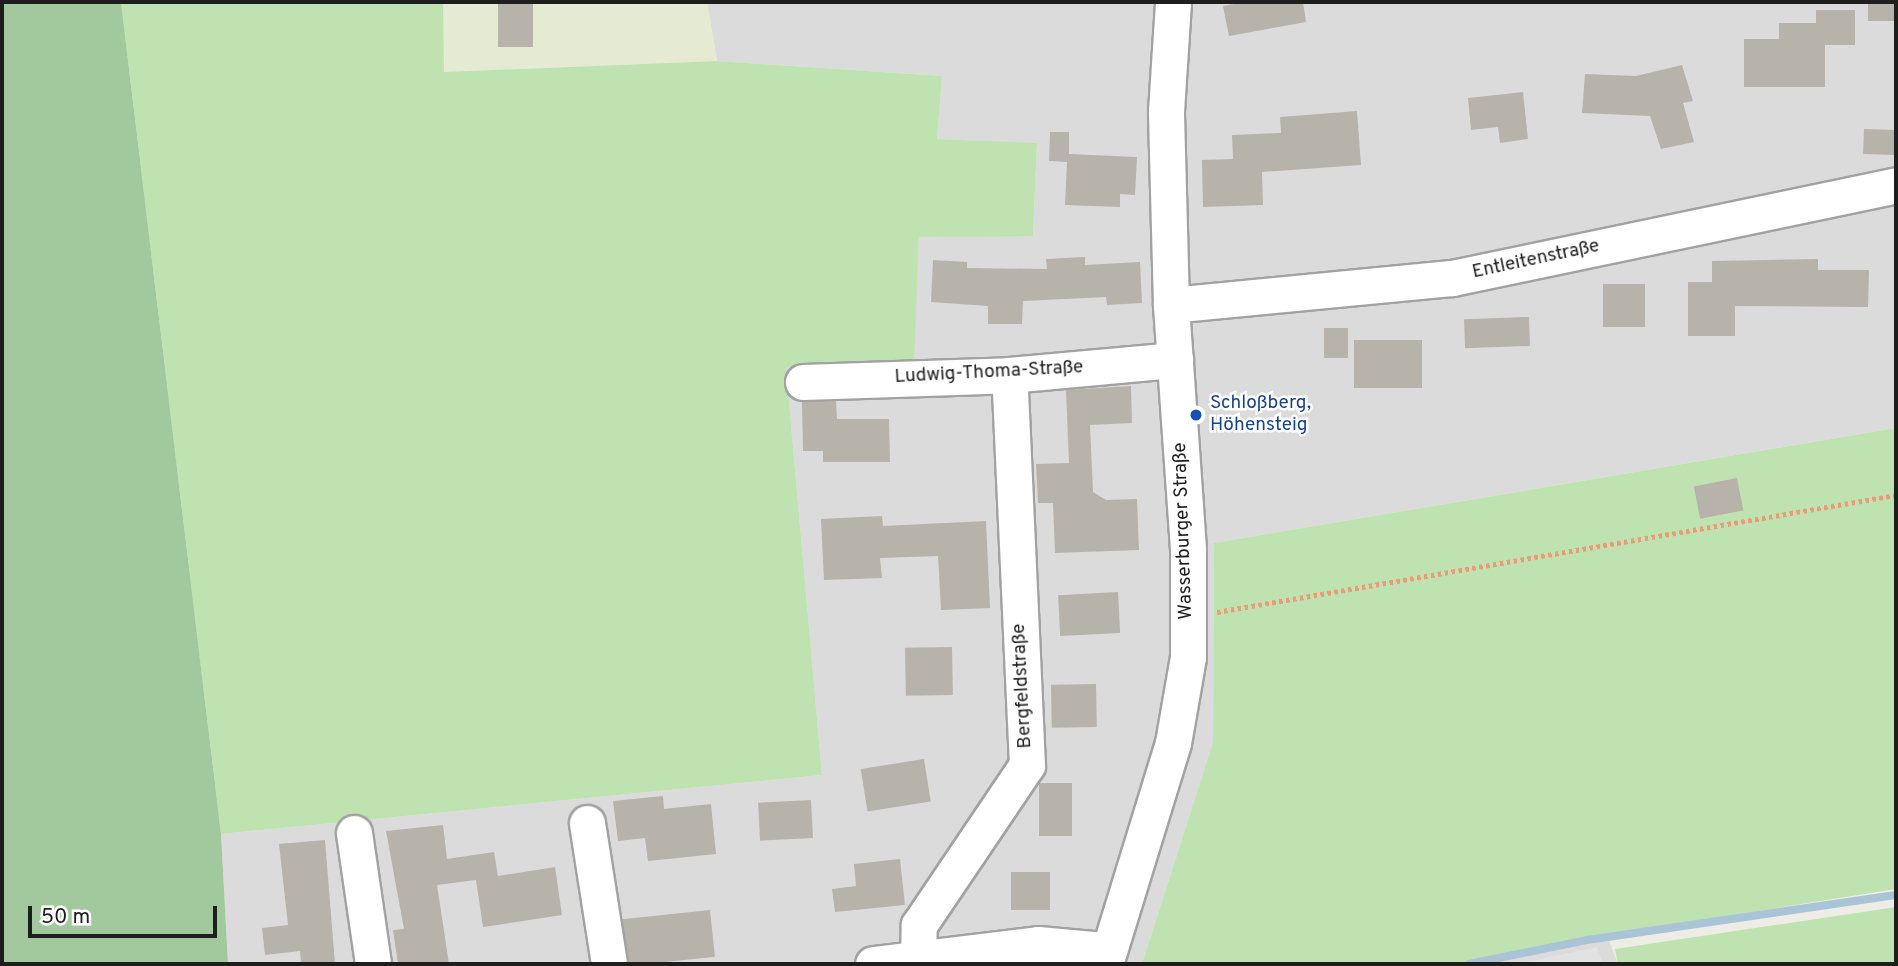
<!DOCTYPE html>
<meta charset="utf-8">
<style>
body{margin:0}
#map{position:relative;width:1898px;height:966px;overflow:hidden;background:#eeede5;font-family:Overpass,sans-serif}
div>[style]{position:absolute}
.residential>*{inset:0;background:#dcdbdb}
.farmland>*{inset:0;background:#e4ebd2}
.grass>*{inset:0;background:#bfe3b0}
.forest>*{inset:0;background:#a2c99e}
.parking>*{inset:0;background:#e2e2e2}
.stream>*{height:8px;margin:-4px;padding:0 4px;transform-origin:4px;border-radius:4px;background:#aac4d7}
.building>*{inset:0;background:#b7b3ab;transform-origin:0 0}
.path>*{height:4.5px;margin-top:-2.25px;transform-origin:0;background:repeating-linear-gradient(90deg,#ec9a78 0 3.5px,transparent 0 7px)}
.roads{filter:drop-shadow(2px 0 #a2a2a2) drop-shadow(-2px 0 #a2a2a2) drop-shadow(0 2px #a2a2a2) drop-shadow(0 -2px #a2a2a2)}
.minor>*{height:35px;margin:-17.5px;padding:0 17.5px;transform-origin:17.5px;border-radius:17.5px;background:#fff}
.dots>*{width:19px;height:19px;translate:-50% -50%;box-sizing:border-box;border:4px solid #fff;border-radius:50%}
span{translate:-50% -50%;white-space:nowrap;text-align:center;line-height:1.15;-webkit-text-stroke:5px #fff;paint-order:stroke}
.street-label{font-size:19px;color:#1e1e1e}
.transit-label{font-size:19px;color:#164399}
.left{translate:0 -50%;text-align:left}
.frame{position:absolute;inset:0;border:4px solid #1e1e1e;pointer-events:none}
.scale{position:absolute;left:28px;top:906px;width:189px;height:32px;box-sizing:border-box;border:4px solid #1e1e1e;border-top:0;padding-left:9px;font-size:21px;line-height:24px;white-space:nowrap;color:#1e1e1e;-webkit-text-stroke:5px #fff;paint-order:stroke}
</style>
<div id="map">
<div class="residential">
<div style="clip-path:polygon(707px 2px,1896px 2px,1896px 428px,1214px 543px,1213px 742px,1142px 964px,228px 964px,221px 834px,822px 775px,786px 367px,913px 364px,919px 236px,1033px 236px,1037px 144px,937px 139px,942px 76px,717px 61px)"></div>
<div style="clip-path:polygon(1607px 935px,1618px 964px,1483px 964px)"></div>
</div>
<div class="farmland">
<div style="clip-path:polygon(443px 2px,707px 2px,717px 61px,443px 72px)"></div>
</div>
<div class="grass">
<div style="clip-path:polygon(121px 2px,443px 2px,444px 72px,717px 61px,942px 76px,937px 139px,1037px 143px,1033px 236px,919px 237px,914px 364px,786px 367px,822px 775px,221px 834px)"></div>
<div style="clip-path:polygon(1896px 428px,1896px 889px,1607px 935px,1483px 964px,1142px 964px,1213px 742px,1214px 543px)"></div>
<div style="clip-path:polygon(1896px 907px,1896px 964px,1618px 964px,1615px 949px)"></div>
</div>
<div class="forest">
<div style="clip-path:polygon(2px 2px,121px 2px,221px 834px,228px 964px,2px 964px)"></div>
</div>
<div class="parking">
<div style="clip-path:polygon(1597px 947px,1603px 964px,1517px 964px)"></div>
</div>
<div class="stream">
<div style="left:1469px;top:964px;width:120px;rotate:-11.5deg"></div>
<div style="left:1587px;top:940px;width:312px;rotate:-8.3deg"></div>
</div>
<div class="building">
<div style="left:498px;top:2px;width:35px;height:45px"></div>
<div style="clip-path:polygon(1245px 2px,1303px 2px,1306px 22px,1229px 36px,1223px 6px)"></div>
<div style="left:1868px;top:2px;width:28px;height:19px"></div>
<div style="clip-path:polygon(1816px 10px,1855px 10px,1855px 45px,1825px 45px,1825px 87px,1744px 87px,1744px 39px,1779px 39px,1779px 23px,1816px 23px)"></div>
<div style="clip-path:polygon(1682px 65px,1693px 101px,1683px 103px,1694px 142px,1661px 149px,1650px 116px,1582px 113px,1585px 74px,1636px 76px)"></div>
<div style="clip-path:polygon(1523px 92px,1528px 139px,1500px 143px,1498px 127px,1471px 130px,1468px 98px)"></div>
<div style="clip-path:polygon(1357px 111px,1361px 165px,1262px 172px,1263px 205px,1203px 207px,1202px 160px,1233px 159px,1232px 135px,1281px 133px,1280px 117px)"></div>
<div style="left:1864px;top:129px;width:32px;height:25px;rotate:2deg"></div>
<div style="clip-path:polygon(1050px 132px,1069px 132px,1069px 154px,1137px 157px,1135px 195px,1120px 194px,1120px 207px,1065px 205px,1067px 162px,1049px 161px)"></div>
<div style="clip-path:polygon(1085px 257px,1085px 265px,1140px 262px,1142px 303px,1107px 305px,1106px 297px,1023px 301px,1022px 324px,988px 324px,988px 306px,931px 302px,933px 260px,967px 262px,967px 268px,1047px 269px,1046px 259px)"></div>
<div style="clip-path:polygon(1818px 259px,1818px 270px,1869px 270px,1868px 307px,1735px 306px,1735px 336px,1688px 336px,1688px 282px,1712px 282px,1712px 261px)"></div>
<div style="left:1603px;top:284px;width:42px;height:43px"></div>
<div style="left:1529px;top:317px;width:29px;height:65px;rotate:88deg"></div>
<div style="left:1324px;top:328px;width:24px;height:30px"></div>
<div style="left:1354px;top:340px;width:68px;height:48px"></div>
<div style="clip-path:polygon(1131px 386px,1132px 423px,1090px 425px,1093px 492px,1106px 500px,1137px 499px,1139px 550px,1055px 553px,1053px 503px,1038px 503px,1036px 464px,1069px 463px,1066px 390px)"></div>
<div style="clip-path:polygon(836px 401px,837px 419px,889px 419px,890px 462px,823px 462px,823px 451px,803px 451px,802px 402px)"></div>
<div style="left:1737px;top:478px;width:33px;height:44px;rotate:79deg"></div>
<div style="clip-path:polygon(882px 516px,883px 526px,986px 521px,990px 608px,941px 610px,938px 556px,880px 558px,882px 578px,824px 580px,821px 519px)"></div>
<div style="left:1118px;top:592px;width:41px;height:60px;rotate:87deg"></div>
<div style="left:952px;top:647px;width:48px;height:47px;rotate:89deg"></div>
<div style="left:1096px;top:684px;width:43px;height:45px;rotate:89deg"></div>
<div style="left:924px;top:759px;width:43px;height:64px;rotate:81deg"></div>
<div style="left:1039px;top:783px;width:33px;height:53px"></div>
<div style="clip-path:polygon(663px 796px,664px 809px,711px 804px,716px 854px,648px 861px,645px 838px,618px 841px,613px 801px)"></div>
<div style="left:811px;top:800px;width:38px;height:53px;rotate:87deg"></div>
<div style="clip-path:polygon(443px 825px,447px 859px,494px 852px,498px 876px,555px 867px,562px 915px,483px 927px,476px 880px,437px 885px,449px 964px,398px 964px,393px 930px,404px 929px,386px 831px)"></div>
<div style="clip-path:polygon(325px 840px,335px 964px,301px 964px,300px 951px,265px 955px,262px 928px,288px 925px,279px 844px)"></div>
<div style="clip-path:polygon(900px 859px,905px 905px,835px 912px,832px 889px,856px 886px,854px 864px)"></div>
<div style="left:1011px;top:872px;width:39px;height:38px"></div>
<div style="left:710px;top:910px;width:47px;height:88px;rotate:84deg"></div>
</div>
<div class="path">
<div style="left:1217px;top:612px;width:689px;rotate:-9.78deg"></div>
</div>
<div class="roads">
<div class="minor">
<div style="left:1171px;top:305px;width:282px;rotate:-5.5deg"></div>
<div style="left:1452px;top:278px;width:454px;rotate:-11.8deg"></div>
<div style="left:803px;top:382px;width:206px;rotate:-1.9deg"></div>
<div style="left:1009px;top:375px;width:167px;rotate:-5.2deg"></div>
<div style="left:587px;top:823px;width:143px;rotate:81.1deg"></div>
<div style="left:354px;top:833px;width:132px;rotate:81.7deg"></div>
<div style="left:873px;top:964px;width:166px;rotate:-6.9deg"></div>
<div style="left:1038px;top:944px;width:66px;rotate:5.2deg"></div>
<div style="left:918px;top:964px;width:39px;rotate:-89deg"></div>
<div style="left:919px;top:925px;width:193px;rotate:-56deg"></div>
<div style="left:1027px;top:765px;width:390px;rotate:-92.6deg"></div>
<div style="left:1105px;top:964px;width:231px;rotate:-72.9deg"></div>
<div style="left:1173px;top:743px;width:87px;rotate:-80.1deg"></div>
<div style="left:1188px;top:657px;width:108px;rotate:-90deg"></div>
<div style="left:1188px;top:549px;width:245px;rotate:-94deg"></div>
<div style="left:1171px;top:305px;width:194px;rotate:-91.5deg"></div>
<div style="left:1166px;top:111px;width:109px;rotate:-86.3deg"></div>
</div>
</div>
<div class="dots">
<div style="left:1196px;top:415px;background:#1a4fb4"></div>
</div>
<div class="street-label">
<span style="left:1536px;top:260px;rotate:-12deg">Entleitenstraße</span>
<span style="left:989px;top:373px;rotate:-3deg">Ludwig-Thoma-Straße</span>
<span style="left:1184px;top:531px;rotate:-92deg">Wasserburger Straße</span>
<span style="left:1023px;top:686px;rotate:-93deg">Bergfeldstraße</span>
</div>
<div class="transit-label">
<span class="left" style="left:1210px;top:415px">Schloßberg,<br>Höhensteig</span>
</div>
<div class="frame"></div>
<div class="scale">50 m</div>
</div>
